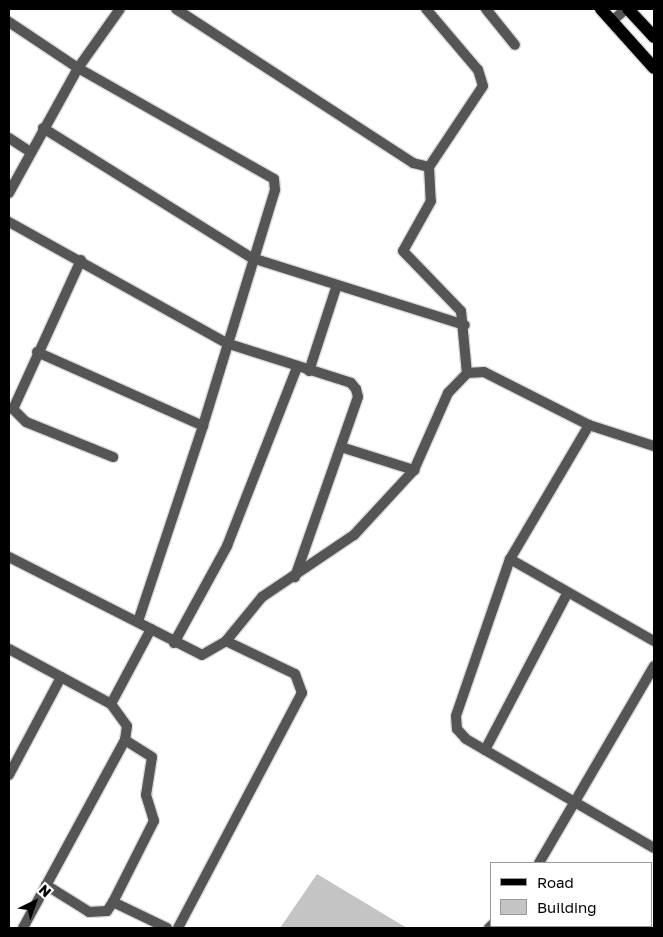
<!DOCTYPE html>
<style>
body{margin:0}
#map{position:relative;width:663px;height:937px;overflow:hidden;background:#fff;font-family:"Golos Text",sans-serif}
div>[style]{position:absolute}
.building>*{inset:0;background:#c4c4c4}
.roads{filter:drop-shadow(1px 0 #dbdbdb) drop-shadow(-1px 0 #dbdbdb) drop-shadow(0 1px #dbdbdb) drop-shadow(0 -1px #dbdbdb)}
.street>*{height:10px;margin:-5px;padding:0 5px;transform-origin:5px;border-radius:5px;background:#555}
.primary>*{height:12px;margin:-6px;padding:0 6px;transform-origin:6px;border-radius:6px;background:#000}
span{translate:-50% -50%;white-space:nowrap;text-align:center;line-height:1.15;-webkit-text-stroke:4.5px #fff;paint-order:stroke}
.frame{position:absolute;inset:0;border:10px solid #000;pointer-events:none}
.legend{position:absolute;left:490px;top:862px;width:162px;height:65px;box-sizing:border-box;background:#fff;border:1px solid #999;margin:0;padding:6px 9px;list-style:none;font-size:15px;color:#000}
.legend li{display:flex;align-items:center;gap:10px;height:25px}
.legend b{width:25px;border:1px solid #999}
.north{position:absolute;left:10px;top:877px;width:50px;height:50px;-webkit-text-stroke:4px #fff;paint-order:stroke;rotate:42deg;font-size:14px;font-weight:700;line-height:20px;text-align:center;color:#000}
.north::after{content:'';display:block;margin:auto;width:18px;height:22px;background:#000;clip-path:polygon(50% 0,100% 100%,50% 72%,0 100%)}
</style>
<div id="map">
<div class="building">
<div style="clip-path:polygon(317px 874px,407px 928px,280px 928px)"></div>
</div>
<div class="roads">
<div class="street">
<div style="left:176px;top:9px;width:283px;rotate:33deg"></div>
<div style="left:413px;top:163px;width:16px;rotate:14deg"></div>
<div style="left:429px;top:167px;width:97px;rotate:-56.3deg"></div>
<div style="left:483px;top:86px;width:17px;rotate:-107deg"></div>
<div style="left:478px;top:70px;width:80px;rotate:-130.4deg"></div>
<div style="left:486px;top:9px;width:46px;rotate:51.1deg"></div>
<div style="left:612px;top:21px;width:18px;rotate:-41deg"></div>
<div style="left:9px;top:22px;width:83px;rotate:33.7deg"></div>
<div style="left:78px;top:68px;width:225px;rotate:29.5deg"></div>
<div style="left:274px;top:179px;width:11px;rotate:85deg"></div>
<div style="left:275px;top:190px;width:247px;rotate:107deg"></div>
<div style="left:203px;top:426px;width:206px;rotate:108.4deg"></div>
<div style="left:43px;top:128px;width:246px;rotate:31.9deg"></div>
<div style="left:252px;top:258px;width:223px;rotate:17.5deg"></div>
<div style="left:9px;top:138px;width:24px;rotate:33deg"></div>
<div style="left:429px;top:167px;width:34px;rotate:87deg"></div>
<div style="left:431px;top:201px;width:57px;rotate:119.2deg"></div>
<div style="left:403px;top:251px;width:83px;rotate:46deg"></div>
<div style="left:461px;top:311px;width:62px;rotate:84.5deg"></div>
<div style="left:9px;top:193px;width:143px;rotate:-61.1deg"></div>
<div style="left:78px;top:68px;width:72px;rotate:-54.6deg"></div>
<div style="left:9px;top:222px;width:248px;rotate:29.1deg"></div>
<div style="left:226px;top:343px;width:131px;rotate:17.7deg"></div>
<div style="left:351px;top:383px;width:8px;rotate:50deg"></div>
<div style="left:356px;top:389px;width:8px;rotate:76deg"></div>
<div style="left:358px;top:397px;width:191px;rotate:109.3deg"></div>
<div style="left:81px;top:260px;width:164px;rotate:114.5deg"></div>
<div style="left:13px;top:409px;width:18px;rotate:45deg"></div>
<div style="left:26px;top:422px;width:94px;rotate:21.9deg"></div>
<div style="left:37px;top:352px;width:182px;rotate:24deg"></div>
<div style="left:309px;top:371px;width:90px;rotate:-72deg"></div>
<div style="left:589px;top:425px;width:156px;rotate:120.5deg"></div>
<div style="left:510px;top:559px;width:166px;rotate:109deg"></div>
<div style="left:456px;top:716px;width:13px;rotate:86deg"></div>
<div style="left:457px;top:729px;width:13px;rotate:48deg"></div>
<div style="left:466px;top:739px;width:217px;rotate:30.1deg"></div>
<div style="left:341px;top:447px;width:77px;rotate:17.5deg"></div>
<div style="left:9px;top:557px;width:216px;rotate:26.9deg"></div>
<div style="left:202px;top:655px;width:28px;rotate:-30deg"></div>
<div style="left:226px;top:641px;width:57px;rotate:-50.7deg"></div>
<div style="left:262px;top:597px;width:111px;rotate:-34deg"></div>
<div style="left:354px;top:535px;width:88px;rotate:-47.3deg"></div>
<div style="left:414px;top:470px;width:84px;rotate:-66.2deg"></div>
<div style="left:448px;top:393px;width:28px;rotate:-46deg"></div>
<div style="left:467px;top:373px;width:17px;rotate:-3deg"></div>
<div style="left:484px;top:372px;width:118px;rotate:26.8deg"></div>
<div style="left:589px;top:425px;width:68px;rotate:17.9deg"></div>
<div style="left:510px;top:559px;width:166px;rotate:29.7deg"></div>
<div style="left:174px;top:643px;width:111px;rotate:-61.3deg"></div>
<div style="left:227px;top:546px;width:192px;rotate:-68.6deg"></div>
<div style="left:9px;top:649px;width:116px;rotate:28.3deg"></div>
<div style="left:111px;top:704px;width:27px;rotate:54deg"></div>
<div style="left:127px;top:726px;width:14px;rotate:98deg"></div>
<div style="left:125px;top:740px;width:214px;rotate:118.5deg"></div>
<div style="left:111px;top:704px;width:85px;rotate:-61.9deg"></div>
<div style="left:485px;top:750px;width:178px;rotate:-62.3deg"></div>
<div style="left:9px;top:775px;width:111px;rotate:-62deg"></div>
<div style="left:539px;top:863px;width:228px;rotate:-59.7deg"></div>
<div style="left:46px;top:885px;width:51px;rotate:32.1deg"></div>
<div style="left:89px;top:912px;width:18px;rotate:-3deg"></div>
<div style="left:107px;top:911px;width:11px;rotate:-56deg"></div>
<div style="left:113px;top:902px;width:91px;rotate:-63.2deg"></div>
<div style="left:154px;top:821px;width:27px;rotate:-107deg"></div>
<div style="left:146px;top:795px;width:38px;rotate:-81deg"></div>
<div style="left:152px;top:757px;width:32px;rotate:-148deg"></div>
<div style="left:113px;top:902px;width:60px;rotate:25.7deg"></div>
<div style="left:178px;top:928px;width:266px;rotate:-62.2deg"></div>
<div style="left:302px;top:693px;width:20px;rotate:-110deg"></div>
<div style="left:295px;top:674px;width:76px;rotate:-154.4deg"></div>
<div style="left:489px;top:928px;width:4px;rotate:-45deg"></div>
</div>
<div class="primary">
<div style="left:601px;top:9px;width:79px;rotate:48.1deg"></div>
<div style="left:628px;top:9px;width:38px;rotate:47deg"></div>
</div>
</div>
<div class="frame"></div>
<ul class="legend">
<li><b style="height:6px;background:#000"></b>Road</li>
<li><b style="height:14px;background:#c4c4c4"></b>Building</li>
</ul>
<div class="north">N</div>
</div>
